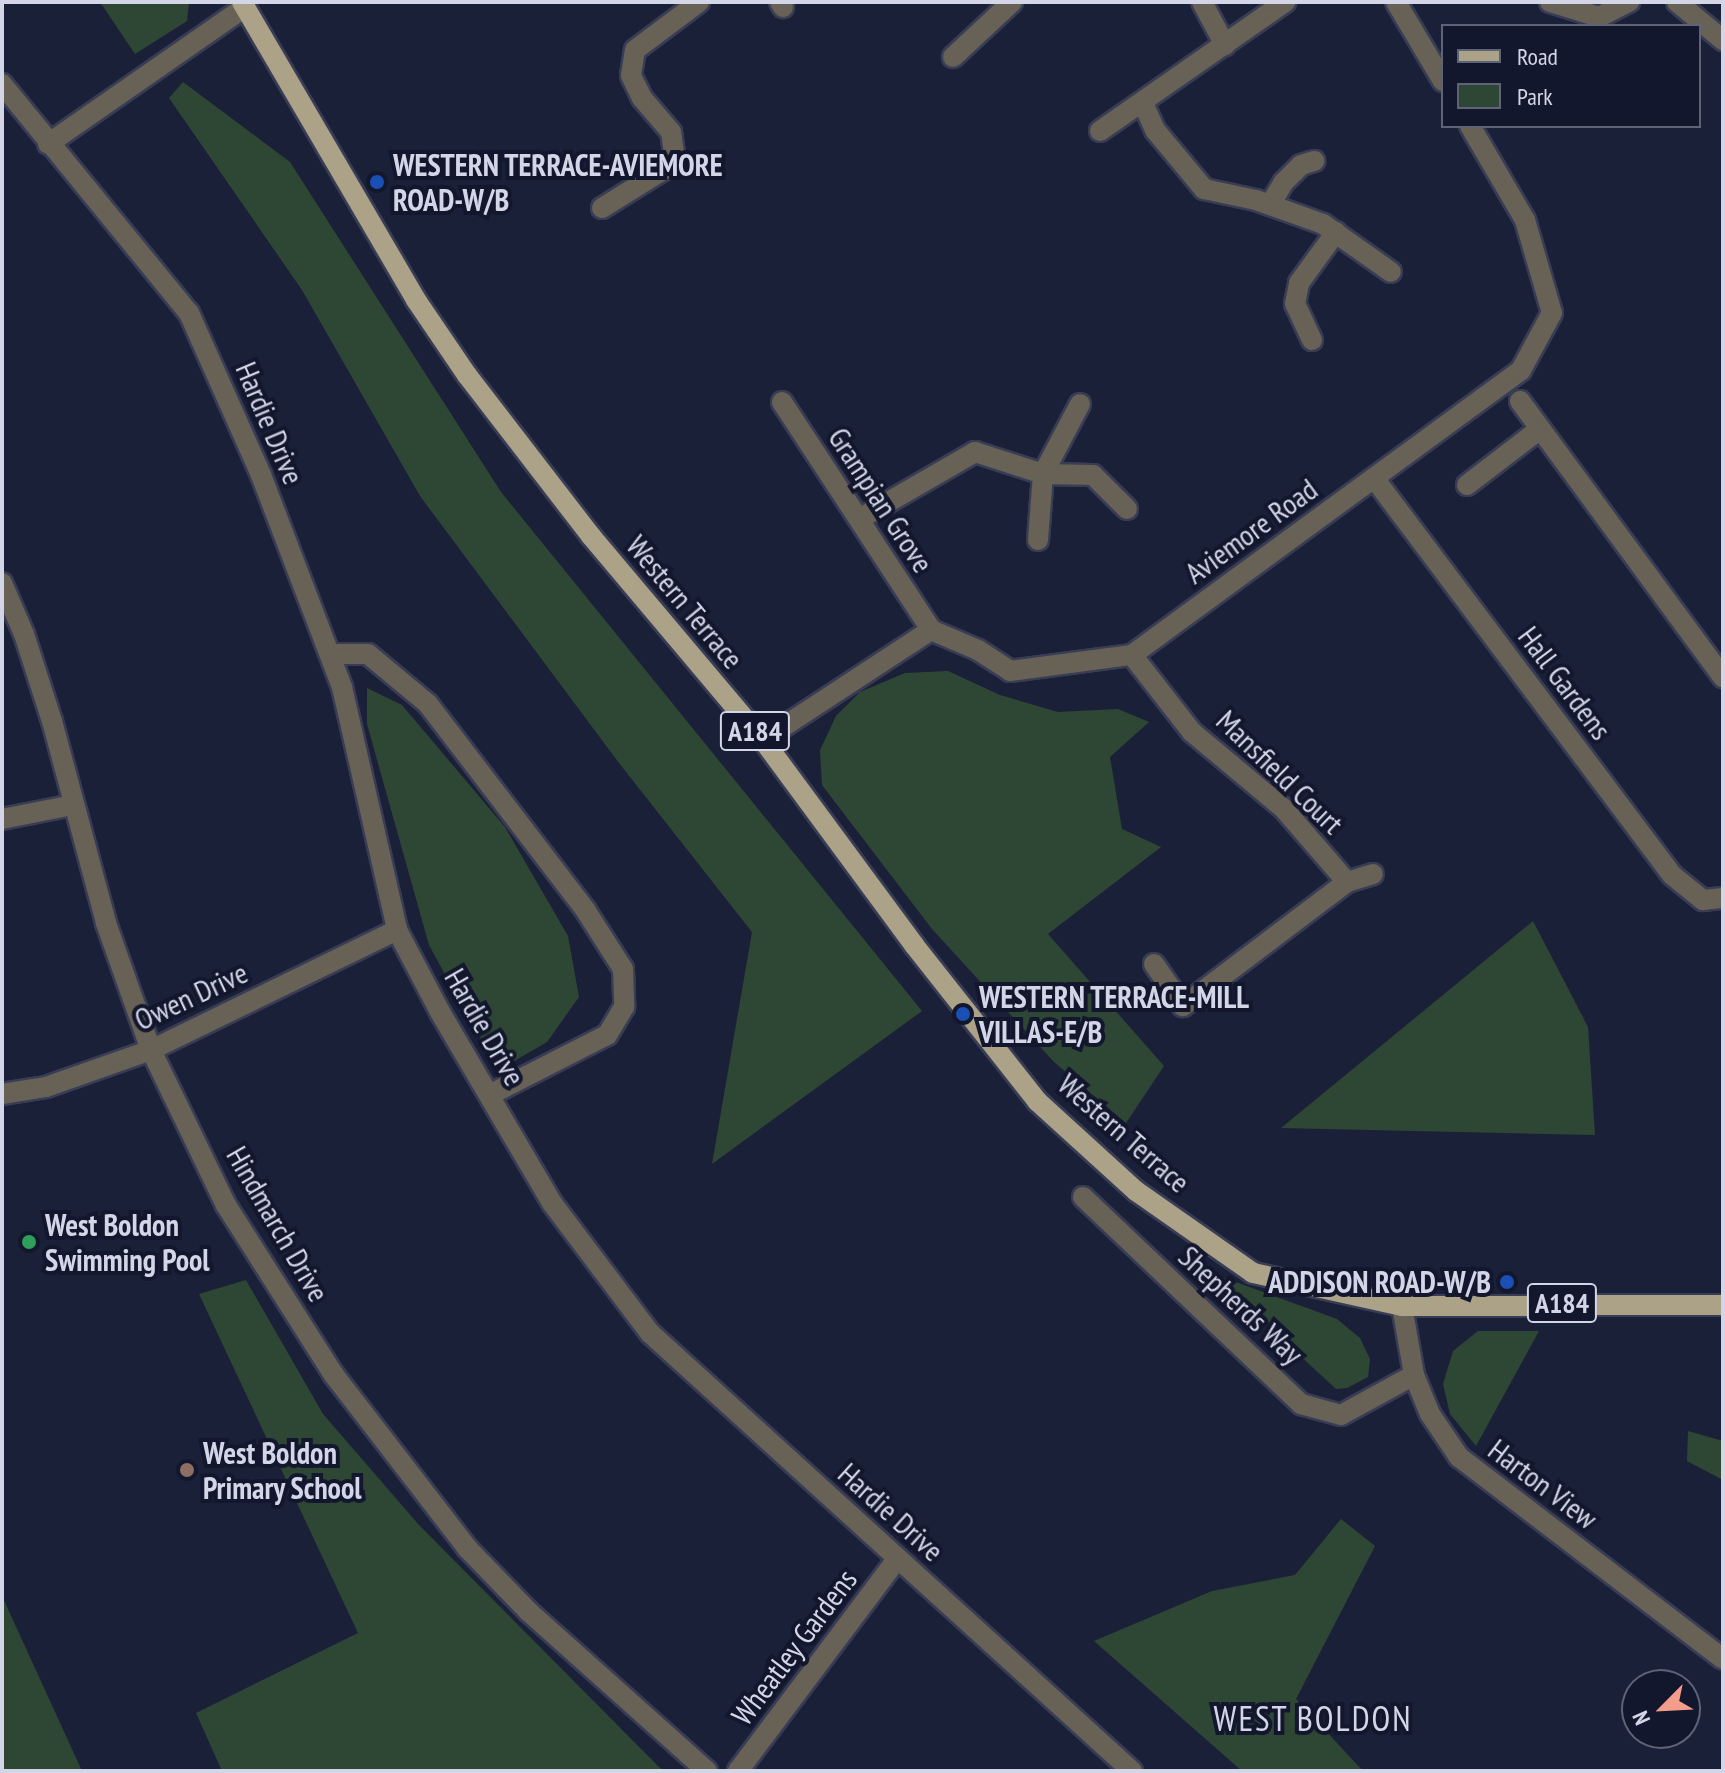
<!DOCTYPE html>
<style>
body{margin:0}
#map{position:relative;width:1725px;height:1773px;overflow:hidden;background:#1b2039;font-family:"PT Sans Narrow",sans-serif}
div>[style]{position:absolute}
.green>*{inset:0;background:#2d4734}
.roads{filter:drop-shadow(2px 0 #383d55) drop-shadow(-2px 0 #383d55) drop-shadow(0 2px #383d55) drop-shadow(0 -2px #383d55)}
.minor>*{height:20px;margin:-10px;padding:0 10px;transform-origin:10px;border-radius:10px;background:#676255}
.primary>*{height:20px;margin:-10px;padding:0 10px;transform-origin:10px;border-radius:10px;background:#aca287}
.dots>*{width:22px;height:22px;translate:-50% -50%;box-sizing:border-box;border:4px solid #13172e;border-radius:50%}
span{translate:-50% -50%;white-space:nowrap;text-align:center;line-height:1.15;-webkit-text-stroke:8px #13172e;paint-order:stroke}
.shield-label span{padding:2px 6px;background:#13172e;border:2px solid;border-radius:6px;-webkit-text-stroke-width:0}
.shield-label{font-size:28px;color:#d2d6e7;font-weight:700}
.poi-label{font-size:30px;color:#d2d6e7;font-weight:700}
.left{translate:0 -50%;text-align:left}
.right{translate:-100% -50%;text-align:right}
.street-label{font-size:30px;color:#d2d6e7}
.quarter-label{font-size:34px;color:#d2d6e7;letter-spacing:2px}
.frame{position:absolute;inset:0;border:4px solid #d2d6e7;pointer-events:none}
.legend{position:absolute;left:1441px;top:24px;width:260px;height:104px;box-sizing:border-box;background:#13172e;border:2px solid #5f6378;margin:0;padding:10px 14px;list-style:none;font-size:24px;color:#d2d6e7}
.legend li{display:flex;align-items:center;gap:16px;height:40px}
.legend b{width:40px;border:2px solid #5f6378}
.north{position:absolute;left:1621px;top:1669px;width:80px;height:80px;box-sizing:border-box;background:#13172e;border:2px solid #5f6378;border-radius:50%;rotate:246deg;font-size:22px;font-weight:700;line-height:32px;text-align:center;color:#d2d6e7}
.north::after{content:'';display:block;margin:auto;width:28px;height:36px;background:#f49d8c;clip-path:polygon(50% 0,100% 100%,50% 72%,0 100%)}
</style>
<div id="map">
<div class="green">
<div style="clip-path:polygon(100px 2px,189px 2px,187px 21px,135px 54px)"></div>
<div style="clip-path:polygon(183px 82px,290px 162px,501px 492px,922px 1011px,712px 1164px,752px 932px,619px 763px,420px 496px,302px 290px,169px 98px)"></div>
<div style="clip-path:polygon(948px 671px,1000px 695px,1058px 712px,1118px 709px,1149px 722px,1110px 757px,1122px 829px,1161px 847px,1048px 934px,1164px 1066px,1126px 1123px,1054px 1062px,932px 929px,822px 785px,820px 750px,836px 716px,860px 692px,905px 673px)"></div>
<div style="clip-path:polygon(367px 688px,402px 705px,505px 827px,568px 936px,579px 997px,547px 1042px,509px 1064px,489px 1055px,429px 945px,367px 724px)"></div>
<div style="clip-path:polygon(1533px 921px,1588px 1027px,1595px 1135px,1281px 1128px)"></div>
<div style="clip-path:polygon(1211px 1273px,1337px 1319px,1360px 1338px,1370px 1359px,1368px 1377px,1347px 1388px,1336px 1389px)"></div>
<div style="clip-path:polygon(246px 1280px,323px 1414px,419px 1525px,663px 1771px,222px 1771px,196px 1713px,358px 1633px,199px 1294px)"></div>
<div style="clip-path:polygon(1478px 1331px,1539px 1331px,1476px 1446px,1450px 1414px,1443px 1384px,1453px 1351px)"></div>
<div style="clip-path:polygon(1688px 1431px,1723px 1441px,1723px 1480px,1687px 1461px)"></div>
<div style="clip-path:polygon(1341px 1519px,1375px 1546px,1296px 1699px,1363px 1771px,1242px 1771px,1094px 1641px,1212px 1591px,1295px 1575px)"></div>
<div style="clip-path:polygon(2px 1596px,82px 1771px,2px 1771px)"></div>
</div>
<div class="roads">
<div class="minor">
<div style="left:780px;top:2px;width:6px;rotate:59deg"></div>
<div style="left:1202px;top:2px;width:49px;rotate:61.9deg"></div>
<div style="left:1396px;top:2px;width:92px;rotate:59.3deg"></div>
<div style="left:1550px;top:2px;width:51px;rotate:17deg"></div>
<div style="left:1599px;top:17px;width:34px;rotate:-27deg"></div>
<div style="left:1677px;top:2px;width:60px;rotate:39.6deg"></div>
<div style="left:953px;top:57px;width:81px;rotate:-43deg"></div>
<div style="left:2px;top:84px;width:296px;rotate:50.8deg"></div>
<div style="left:189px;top:313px;width:177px;rotate:66deg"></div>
<div style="left:261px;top:475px;width:227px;rotate:69.1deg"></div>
<div style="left:342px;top:687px;width:249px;rotate:77.2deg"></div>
<div style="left:397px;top:930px;width:93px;rotate:62.3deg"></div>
<div style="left:440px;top:1012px;width:221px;rotate:59.6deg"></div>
<div style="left:552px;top:1203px;width:163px;rotate:53deg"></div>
<div style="left:650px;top:1333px;width:651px;rotate:42.26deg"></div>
<div style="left:1143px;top:103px;width:30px;rotate:66deg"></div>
<div style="left:1155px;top:130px;width:77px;rotate:50.3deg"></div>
<div style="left:1204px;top:189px;width:53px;rotate:11.9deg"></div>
<div style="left:1256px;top:200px;width:71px;rotate:19.7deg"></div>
<div style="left:1323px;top:224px;width:83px;rotate:35.2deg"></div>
<div style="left:1100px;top:131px;width:226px;rotate:-34.9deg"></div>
<div style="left:48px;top:144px;width:240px;rotate:-34.8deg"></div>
<div style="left:1270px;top:205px;width:26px;rotate:-59deg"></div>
<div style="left:1283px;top:183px;width:25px;rotate:-45deg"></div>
<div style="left:1301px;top:165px;width:14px;rotate:-17deg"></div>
<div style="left:602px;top:208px;width:72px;rotate:-31.9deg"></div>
<div style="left:663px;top:170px;width:20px;rotate:-57deg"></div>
<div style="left:674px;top:153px;width:21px;rotate:-98deg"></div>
<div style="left:671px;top:132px;width:45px;rotate:-130.5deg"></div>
<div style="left:642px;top:98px;width:25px;rotate:-116deg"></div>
<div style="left:631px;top:75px;width:25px;rotate:-81deg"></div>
<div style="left:635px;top:50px;width:80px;rotate:-36.9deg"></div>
<div style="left:1312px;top:340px;width:40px;rotate:-115deg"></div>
<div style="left:1295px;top:304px;width:21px;rotate:-79deg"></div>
<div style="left:1299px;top:283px;width:63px;rotate:-54deg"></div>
<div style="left:1520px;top:401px;width:343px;rotate:53.7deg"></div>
<div style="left:782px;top:402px;width:272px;rotate:56.8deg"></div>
<div style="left:1374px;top:478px;width:496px;rotate:53.1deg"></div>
<div style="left:1672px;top:875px;width:40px;rotate:39deg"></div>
<div style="left:1703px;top:900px;width:20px;rotate:-6deg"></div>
<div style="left:1467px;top:485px;width:92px;rotate:-37.5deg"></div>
<div style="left:859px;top:519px;width:134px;rotate:-30deg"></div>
<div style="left:975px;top:452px;width:71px;rotate:17.9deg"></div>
<div style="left:1043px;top:474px;width:50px;rotate:1.1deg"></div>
<div style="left:1093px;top:475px;width:48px;rotate:45deg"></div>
<div style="left:1038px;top:540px;width:66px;rotate:-85.7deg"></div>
<div style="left:1043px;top:474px;width:79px;rotate:-62.1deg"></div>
<div style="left:2px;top:583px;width:56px;rotate:66.7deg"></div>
<div style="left:24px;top:634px;width:91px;rotate:72.2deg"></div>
<div style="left:52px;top:721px;width:209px;rotate:75deg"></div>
<div style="left:106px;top:923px;width:135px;rotate:70.5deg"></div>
<div style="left:151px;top:1050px;width:172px;rotate:64.2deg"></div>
<div style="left:226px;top:1205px;width:201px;rotate:57.6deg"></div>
<div style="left:334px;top:1375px;width:218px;rotate:52.4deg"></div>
<div style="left:467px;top:1548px;width:88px;rotate:45.9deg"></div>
<div style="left:528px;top:1611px;width:240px;rotate:41.8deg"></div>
<div style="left:330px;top:654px;width:38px"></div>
<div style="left:368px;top:654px;width:78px;rotate:39.8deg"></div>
<div style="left:428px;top:704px;width:260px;rotate:52.6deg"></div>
<div style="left:586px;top:911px;width:69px;rotate:57.5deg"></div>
<div style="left:623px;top:969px;width:38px;rotate:88deg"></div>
<div style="left:624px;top:1007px;width:33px;rotate:121deg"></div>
<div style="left:607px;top:1035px;width:132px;rotate:153deg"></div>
<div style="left:1132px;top:655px;width:98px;rotate:52.1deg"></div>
<div style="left:1192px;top:732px;width:120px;rotate:39.9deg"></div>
<div style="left:1284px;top:809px;width:96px;rotate:49.2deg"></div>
<div style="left:1347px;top:882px;width:206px;rotate:142.9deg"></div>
<div style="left:1183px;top:1006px;width:51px;rotate:-124.6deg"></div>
<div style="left:763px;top:740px;width:201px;rotate:-33.2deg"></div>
<div style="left:931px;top:630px;width:51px;rotate:23.1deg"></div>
<div style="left:978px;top:650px;width:38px;rotate:33deg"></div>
<div style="left:1010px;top:671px;width:123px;rotate:-7.5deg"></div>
<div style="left:1132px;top:655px;width:482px;rotate:-36.2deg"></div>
<div style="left:1521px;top:370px;width:65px;rotate:-61.5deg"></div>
<div style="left:1552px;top:313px;width:97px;rotate:-106.2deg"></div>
<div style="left:1525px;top:220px;width:109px;rotate:-120.3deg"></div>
<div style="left:2px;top:819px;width:72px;rotate:-11.2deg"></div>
<div style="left:1347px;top:882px;width:27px;rotate:-17deg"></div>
<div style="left:2px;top:1094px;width:45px;rotate:-9deg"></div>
<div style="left:46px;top:1087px;width:111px;rotate:-19.4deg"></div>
<div style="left:151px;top:1050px;width:274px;rotate:-26deg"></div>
<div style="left:1083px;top:1197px;width:301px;rotate:43.5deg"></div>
<div style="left:1301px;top:1404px;width:41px;rotate:15.4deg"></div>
<div style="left:1341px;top:1415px;width:83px;rotate:-28.7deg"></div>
<div style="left:1402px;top:1306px;width:70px;rotate:80.1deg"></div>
<div style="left:1414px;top:1375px;width:42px;rotate:67.7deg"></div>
<div style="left:1430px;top:1414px;width:52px;rotate:56deg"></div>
<div style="left:1459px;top:1457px;width:332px;rotate:37.4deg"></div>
<div style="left:738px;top:1771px;width:266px;rotate:-53.1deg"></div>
</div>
<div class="primary">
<div style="left:242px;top:2px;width:345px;rotate:59.7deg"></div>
<div style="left:416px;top:300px;width:91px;rotate:55.8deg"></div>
<div style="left:467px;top:375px;width:203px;rotate:52.4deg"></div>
<div style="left:591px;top:536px;width:267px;rotate:49.9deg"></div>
<div style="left:763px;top:740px;width:255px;rotate:53.6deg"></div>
<div style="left:914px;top:945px;width:199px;rotate:51.7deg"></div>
<div style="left:1037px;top:1101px;width:134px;rotate:42.3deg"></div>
<div style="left:1136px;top:1191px;width:143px;rotate:35deg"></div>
<div style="left:1253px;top:1273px;width:153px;rotate:12.5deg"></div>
<div style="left:1402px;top:1306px;width:321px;rotate:-0.2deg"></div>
</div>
</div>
<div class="dots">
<div style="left:377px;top:182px;background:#1a4fb4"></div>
<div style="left:963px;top:1014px;background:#1a4fb4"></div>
<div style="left:29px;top:1242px;background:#2e9e5b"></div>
<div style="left:1507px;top:1282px;background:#1a4fb4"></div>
<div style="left:187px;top:1470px;background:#8d6e63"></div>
</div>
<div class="shield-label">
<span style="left:755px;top:731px">A184</span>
<span style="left:1562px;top:1303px">A184</span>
</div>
<div class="poi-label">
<span class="left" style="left:393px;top:182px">WESTERN TERRACE-AVIEMORE<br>ROAD-W/B</span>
<span class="left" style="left:979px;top:1014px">WESTERN TERRACE-MILL<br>VILLAS-E/B</span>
<span class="left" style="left:45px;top:1242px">West Boldon<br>Swimming Pool</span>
<span class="right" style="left:1491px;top:1282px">ADDISON ROAD-W/B</span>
<span class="left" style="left:203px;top:1470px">West Boldon<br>Primary School</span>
</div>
<div class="street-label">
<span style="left:270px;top:423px;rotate:67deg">Hardie Drive</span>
<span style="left:881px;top:500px;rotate:57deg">Grampian Grove</span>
<span style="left:1251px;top:531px;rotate:-36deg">Aviemore Road</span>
<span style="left:685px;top:602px;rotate:50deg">Western Terrace</span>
<span style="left:1565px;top:683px;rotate:53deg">Hall Gardens</span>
<span style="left:1280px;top:772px;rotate:44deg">Mansfield Court</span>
<span style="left:191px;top:996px;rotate:-25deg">Owen Drive</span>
<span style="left:485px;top:1027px;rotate:60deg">Hardie Drive</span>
<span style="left:1124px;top:1133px;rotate:41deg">Western Terrace</span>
<span style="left:278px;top:1224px;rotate:60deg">Hindmarch Drive</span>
<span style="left:1241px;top:1305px;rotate:43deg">Shepherds Way</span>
<span style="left:1543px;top:1484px;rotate:37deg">Harton View</span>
<span style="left:891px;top:1512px;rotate:42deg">Hardie Drive</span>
<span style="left:794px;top:1647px;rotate:-53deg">Wheatley Gardens</span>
</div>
<div class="quarter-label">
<span style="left:1313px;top:1719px">WEST BOLDON</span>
</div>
<div class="frame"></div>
<ul class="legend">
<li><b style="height:10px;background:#aca287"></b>Road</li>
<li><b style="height:22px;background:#2d4734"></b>Park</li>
</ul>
<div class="north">N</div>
</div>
